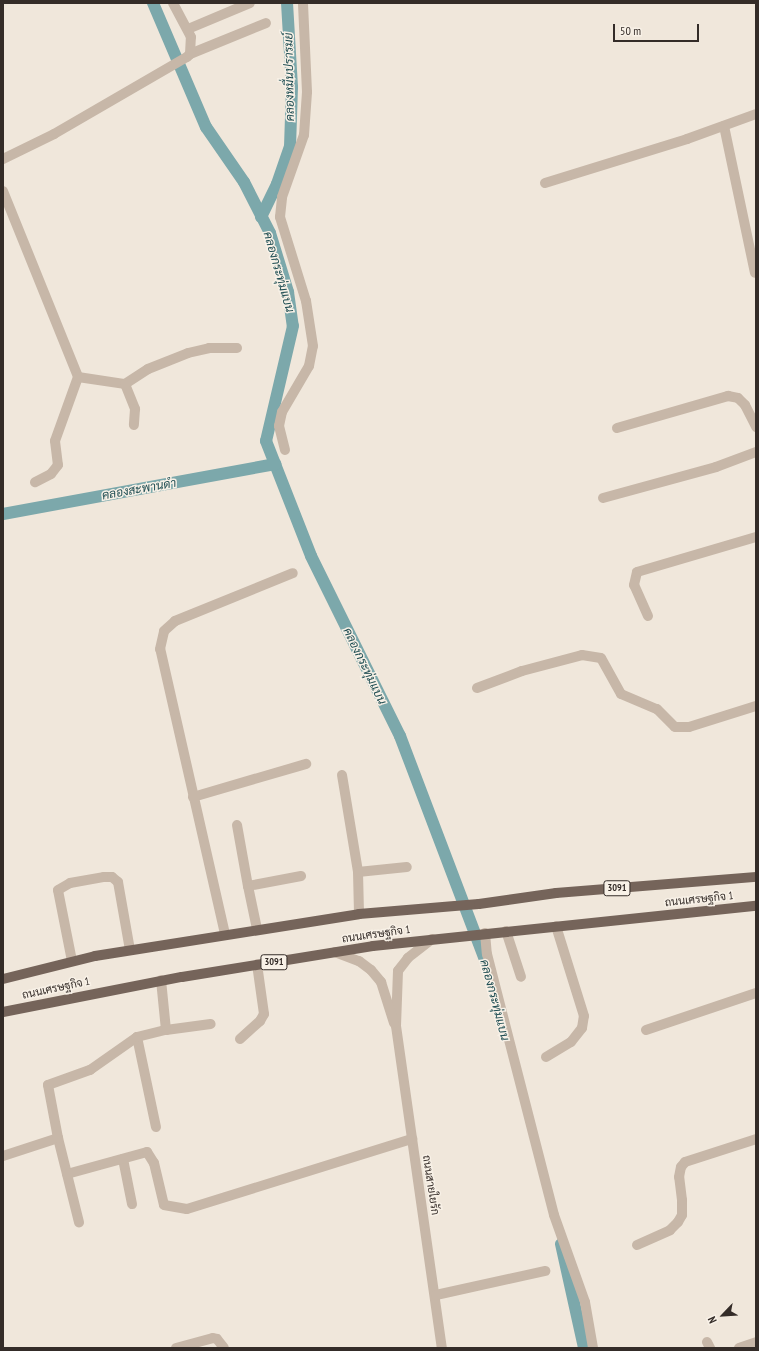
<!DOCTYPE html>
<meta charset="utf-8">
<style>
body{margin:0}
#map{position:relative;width:759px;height:1351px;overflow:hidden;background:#f0e7db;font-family:"PT Sans Narrow",Sarabun,sans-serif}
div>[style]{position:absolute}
.canal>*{height:12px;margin:-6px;padding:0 6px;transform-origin:6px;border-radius:6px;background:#7ca8ab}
.minor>*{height:10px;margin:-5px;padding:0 5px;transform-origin:5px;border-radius:5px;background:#c7b7a8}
.major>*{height:10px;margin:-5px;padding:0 5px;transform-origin:5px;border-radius:5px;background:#75645a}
span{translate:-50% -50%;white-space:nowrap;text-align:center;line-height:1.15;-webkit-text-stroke:3px #f8f1e7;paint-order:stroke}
.shield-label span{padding:1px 3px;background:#f8f1e7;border:1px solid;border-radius:3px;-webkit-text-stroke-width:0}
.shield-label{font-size:10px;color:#342c28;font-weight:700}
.street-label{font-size:11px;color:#342c28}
.water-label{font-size:12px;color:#204e53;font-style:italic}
.frame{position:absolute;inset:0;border:4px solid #342c28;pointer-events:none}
.north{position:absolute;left:703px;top:1295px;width:40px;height:40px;-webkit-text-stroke:3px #f8f1e7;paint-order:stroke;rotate:245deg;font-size:11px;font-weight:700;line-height:16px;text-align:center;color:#342c28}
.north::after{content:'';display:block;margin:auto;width:14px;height:18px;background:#342c28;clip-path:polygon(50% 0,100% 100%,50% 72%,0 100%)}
.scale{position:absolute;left:613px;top:24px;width:86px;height:18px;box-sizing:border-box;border:2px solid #342c28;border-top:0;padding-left:5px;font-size:12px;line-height:14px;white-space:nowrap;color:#342c28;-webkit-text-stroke:3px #f8f1e7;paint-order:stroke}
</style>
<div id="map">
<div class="canal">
<div style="left:153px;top:3px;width:135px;rotate:66.9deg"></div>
<div style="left:206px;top:127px;width:67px;rotate:55.4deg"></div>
<div style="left:244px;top:182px;width:57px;rotate:63deg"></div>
<div style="left:270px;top:233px;width:62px;rotate:73deg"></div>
<div style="left:288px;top:292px;width:34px;rotate:82deg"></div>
<div style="left:293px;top:326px;width:118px;rotate:103.2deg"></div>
<div style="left:266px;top:441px;width:123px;rotate:68.6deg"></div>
<div style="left:311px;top:556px;width:201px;rotate:63.7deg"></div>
<div style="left:400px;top:736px;width:245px;rotate:69.2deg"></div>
<div style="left:261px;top:217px;width:37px;rotate:-64deg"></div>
<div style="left:277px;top:184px;width:39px;rotate:-71deg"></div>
<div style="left:290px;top:147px;width:60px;rotate:-88.1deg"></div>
<div style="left:292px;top:87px;width:84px;rotate:-93.4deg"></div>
<div style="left:3px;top:514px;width:277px;rotate:-10.4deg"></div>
<div style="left:561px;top:1244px;width:107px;rotate:77.5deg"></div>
</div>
<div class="minor">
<div style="left:188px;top:29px;width:67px;rotate:-22.8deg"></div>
<div style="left:190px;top:54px;width:82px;rotate:-22.2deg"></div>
<div style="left:724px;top:126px;width:150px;rotate:78.1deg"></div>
<div style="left:3px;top:159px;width:57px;rotate:-26.1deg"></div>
<div style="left:54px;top:134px;width:154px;rotate:-30.1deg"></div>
<div style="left:187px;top:57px;width:4px;rotate:-45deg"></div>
<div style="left:190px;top:54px;width:17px;rotate:-87deg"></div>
<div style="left:191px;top:37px;width:38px;rotate:-118deg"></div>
<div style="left:545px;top:183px;width:149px;rotate:-17.2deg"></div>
<div style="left:687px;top:139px;width:73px;rotate:-19.9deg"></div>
<div style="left:3px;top:191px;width:201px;rotate:68deg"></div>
<div style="left:78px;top:377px;width:68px;rotate:109.8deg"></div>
<div style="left:55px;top:441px;width:24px;rotate:83deg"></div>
<div style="left:58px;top:465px;width:11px;rotate:128deg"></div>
<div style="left:51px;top:474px;width:18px;rotate:153deg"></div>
<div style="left:78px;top:377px;width:48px;rotate:8.5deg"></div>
<div style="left:125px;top:384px;width:27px;rotate:68deg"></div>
<div style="left:135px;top:409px;width:16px;rotate:94deg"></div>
<div style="left:125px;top:384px;width:27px;rotate:-33deg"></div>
<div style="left:148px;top:369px;width:43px;rotate:-21.8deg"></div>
<div style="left:188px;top:353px;width:22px;rotate:-13deg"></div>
<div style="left:209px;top:348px;width:28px"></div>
<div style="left:617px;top:428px;width:116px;rotate:-16.1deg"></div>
<div style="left:728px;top:396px;width:10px;rotate:11deg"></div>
<div style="left:738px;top:398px;width:10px;rotate:45deg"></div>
<div style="left:745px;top:405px;width:25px;rotate:63deg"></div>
<div style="left:285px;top:450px;width:25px;rotate:-104deg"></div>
<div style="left:279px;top:426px;width:14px;rotate:-78deg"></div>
<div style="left:282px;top:412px;width:53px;rotate:-59.6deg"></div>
<div style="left:309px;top:366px;width:20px;rotate:-79deg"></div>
<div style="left:313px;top:346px;width:46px;rotate:-98.8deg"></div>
<div style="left:306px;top:301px;width:88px;rotate:-107.2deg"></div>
<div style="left:280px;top:217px;width:20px;rotate:-84deg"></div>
<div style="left:282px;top:197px;width:66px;rotate:-70.5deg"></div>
<div style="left:304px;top:135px;width:43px;rotate:-86deg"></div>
<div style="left:307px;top:92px;width:89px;rotate:-92.6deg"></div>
<div style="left:603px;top:498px;width:117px;rotate:-15.3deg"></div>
<div style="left:716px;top:467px;width:43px;rotate:-20.6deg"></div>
<div style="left:648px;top:616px;width:34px;rotate:-114deg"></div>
<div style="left:634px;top:585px;width:13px;rotate:-77deg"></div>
<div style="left:637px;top:572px;width:124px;rotate:-16.4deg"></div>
<div style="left:477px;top:688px;width:48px;rotate:-20.7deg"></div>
<div style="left:522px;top:671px;width:62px;rotate:-14.9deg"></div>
<div style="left:582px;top:655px;width:19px;rotate:9deg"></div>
<div style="left:601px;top:658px;width:41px;rotate:60.9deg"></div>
<div style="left:621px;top:694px;width:39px;rotate:23deg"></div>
<div style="left:657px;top:709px;width:25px;rotate:45deg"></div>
<div style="left:675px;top:727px;width:14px"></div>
<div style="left:689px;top:727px;width:70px;rotate:-17.4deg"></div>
<div style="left:342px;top:775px;width:98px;rotate:80.6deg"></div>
<div style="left:358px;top:872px;width:42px;rotate:88.6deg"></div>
<div style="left:193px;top:797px;width:118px;rotate:-16.3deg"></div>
<div style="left:237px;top:825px;width:62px;rotate:79.8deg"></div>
<div style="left:358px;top:872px;width:49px;rotate:-5.8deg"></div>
<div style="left:257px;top:929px;width:44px;rotate:-101.8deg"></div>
<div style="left:248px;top:886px;width:54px;rotate:-10.7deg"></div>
<div style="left:506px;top:931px;width:48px;rotate:71.9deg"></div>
<div style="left:485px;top:933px;width:21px;rotate:85deg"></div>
<div style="left:487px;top:954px;width:269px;rotate:75.6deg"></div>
<div style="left:554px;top:1215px;width:92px;rotate:70.4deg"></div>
<div style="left:585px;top:1302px;width:47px;rotate:80.1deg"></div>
<div style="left:225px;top:934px;width:292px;rotate:-102.8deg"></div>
<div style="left:160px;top:649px;width:18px;rotate:-77deg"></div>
<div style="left:164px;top:631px;width:15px;rotate:-42deg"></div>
<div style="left:175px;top:621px;width:127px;rotate:-22.1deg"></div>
<div style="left:432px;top:939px;width:31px;rotate:142deg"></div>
<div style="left:408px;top:958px;width:16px;rotate:128deg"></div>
<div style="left:398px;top:971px;width:55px;rotate:92.1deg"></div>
<div style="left:396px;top:1026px;width:325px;rotate:81.9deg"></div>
<div style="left:335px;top:952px;width:26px;rotate:21deg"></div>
<div style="left:359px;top:961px;width:15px;rotate:37deg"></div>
<div style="left:371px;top:970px;width:16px;rotate:50deg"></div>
<div style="left:381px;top:982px;width:43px;rotate:72.4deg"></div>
<div style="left:72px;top:961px;width:72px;rotate:-101.2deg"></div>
<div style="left:58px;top:890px;width:14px;rotate:-30deg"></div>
<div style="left:70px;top:883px;width:35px;rotate:-10deg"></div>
<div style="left:104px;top:877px;width:8px"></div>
<div style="left:112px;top:877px;width:8px;rotate:40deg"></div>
<div style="left:118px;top:882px;width:69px;rotate:80deg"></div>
<div style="left:166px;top:1030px;width:45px;rotate:-7.6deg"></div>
<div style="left:646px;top:1030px;width:116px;rotate:-18.6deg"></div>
<div style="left:137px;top:1037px;width:92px;rotate:78.1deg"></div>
<div style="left:240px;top:1039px;width:27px;rotate:-42deg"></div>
<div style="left:260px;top:1021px;width:8px;rotate:-60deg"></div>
<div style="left:264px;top:1014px;width:50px;rotate:-98deg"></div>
<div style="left:546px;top:1057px;width:29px;rotate:-31deg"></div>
<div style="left:571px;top:1042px;width:18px;rotate:-52deg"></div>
<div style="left:582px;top:1028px;width:12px;rotate:-81deg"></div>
<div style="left:584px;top:1016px;width:94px;rotate:-107.3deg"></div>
<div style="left:58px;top:1138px;width:87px;rotate:76deg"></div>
<div style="left:3px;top:1156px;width:58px;rotate:-18.1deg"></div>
<div style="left:58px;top:1138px;width:54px;rotate:-100.7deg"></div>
<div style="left:48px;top:1085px;width:45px;rotate:-19.7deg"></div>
<div style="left:90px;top:1070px;width:57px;rotate:-35.1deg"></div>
<div style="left:137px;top:1037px;width:30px;rotate:-14deg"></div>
<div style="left:166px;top:1030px;width:50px;rotate:-95.7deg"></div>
<div style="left:123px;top:1159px;width:46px;rotate:78.7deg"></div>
<div style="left:67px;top:1174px;width:83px;rotate:-15.4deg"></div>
<div style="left:147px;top:1152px;width:13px;rotate:58deg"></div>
<div style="left:154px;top:1163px;width:43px;rotate:76.6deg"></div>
<div style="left:164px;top:1205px;width:23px;rotate:10deg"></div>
<div style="left:187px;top:1209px;width:236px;rotate:-17.3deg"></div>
<div style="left:637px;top:1245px;width:36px;rotate:-24deg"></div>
<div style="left:670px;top:1230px;width:11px;rotate:-45deg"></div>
<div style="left:678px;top:1222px;width:8px;rotate:-60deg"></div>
<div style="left:682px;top:1215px;width:15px;rotate:-90deg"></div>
<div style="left:682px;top:1200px;width:23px;rotate:-97deg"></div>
<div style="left:679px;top:1177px;width:10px;rotate:-79deg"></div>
<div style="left:681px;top:1167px;width:6px;rotate:-51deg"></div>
<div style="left:685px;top:1162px;width:75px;rotate:-17.9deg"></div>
<div style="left:436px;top:1295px;width:112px;rotate:-12.4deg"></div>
<div style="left:707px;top:1342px;width:7px;rotate:63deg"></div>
<div style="left:176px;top:1348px;width:38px;rotate:-15deg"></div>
<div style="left:213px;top:1338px;width:4px;rotate:14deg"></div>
<div style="left:217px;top:1339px;width:11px;rotate:52deg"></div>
<div style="left:739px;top:1348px;width:18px;rotate:-19deg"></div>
</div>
<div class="major">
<div style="left:3px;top:979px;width:95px;rotate:-14deg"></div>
<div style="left:95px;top:956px;width:267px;rotate:-9deg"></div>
<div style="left:359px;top:914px;width:120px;rotate:-4.8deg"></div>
<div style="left:479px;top:904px;width:78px;rotate:-8.1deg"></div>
<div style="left:556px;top:893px;width:201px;rotate:-4.6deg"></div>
<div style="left:3px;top:1012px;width:182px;rotate:-11.1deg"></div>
<div style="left:182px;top:977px;width:193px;rotate:-9.2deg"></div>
<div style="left:373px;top:946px;width:385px;rotate:-6deg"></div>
</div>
<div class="shield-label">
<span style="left:617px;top:888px">3091</span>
<span style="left:274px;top:962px">3091</span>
</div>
<div class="street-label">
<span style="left:699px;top:899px;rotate:-6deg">ถนนเศรษฐกิจ 1</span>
<span style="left:376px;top:934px;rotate:-8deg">ถนนเศรษฐกิจ 1</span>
<span style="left:56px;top:988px;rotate:-12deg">ถนนเศรษฐกิจ 1</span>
<span style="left:431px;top:1185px;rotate:81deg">ถนนสายใยรัก</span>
</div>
<div class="water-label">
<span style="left:289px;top:77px;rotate:-91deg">คลองหมื่นปรารมย์</span>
<span style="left:279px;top:272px;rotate:74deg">คลองกระทุ่มแบน</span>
<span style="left:139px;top:489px;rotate:-10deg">คลองสะพานดำ</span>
<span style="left:365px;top:666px;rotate:64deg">คลองกระทุ่มแบน</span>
<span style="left:495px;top:1000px;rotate:75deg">คลองกระทุ่มแบน</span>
</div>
<div class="frame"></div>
<div class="north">N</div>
<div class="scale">50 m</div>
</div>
